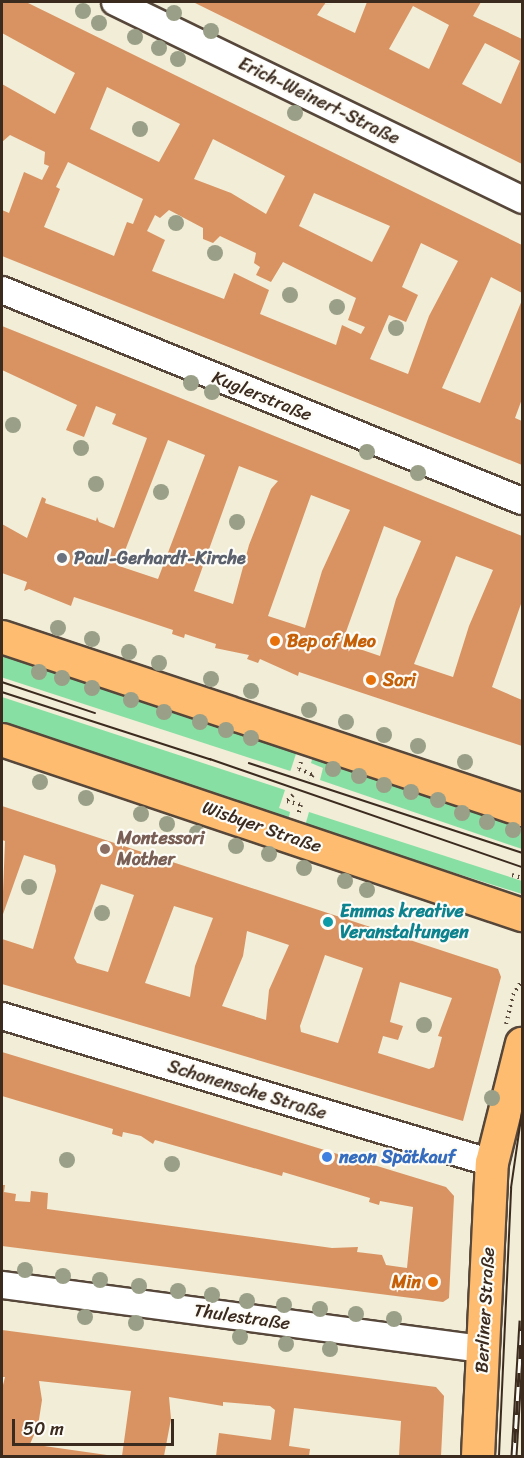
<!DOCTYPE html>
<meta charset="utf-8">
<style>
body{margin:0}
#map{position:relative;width:524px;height:1458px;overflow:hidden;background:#f1edd7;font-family:Sriracha,sans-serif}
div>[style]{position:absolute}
.green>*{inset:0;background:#88dfa3;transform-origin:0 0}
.building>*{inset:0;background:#d99362}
.path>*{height:4px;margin-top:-2px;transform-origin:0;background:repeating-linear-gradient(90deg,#56473a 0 1.5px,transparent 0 6px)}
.roads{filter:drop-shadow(2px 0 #56473a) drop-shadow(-2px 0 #56473a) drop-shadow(0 2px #56473a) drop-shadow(0 -2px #56473a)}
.minor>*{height:26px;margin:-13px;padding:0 13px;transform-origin:13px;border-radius:13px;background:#fff}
.major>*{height:32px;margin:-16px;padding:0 16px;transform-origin:16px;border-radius:16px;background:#febc70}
.tram>*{height:1.5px;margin:-0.75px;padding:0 0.75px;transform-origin:0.75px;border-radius:0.75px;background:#3b2a1e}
.rail>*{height:7px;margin-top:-3.5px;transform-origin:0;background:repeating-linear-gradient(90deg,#fdfcf7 0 14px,#3b2a1e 0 28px);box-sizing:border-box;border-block:2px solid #3b2a1e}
.trees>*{width:16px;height:16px;margin:-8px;border-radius:50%;background:#9a9f87}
.dots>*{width:16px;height:16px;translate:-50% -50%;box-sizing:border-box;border:3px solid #fdfcf7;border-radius:50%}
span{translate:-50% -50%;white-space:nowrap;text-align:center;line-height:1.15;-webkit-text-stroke:4.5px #fdfcf7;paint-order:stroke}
.street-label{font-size:18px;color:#3b2a1e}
.worship-label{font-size:18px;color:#5b616d;font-weight:700}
.left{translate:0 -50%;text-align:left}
.food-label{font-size:18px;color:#c56008;font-weight:700}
.right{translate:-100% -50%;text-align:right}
.education-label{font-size:18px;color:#785e54;font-weight:700}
.culture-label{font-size:18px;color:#0d838f;font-weight:700}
.shop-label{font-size:18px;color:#366cbe;font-weight:700}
.frame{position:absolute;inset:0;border:3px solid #3b2a1e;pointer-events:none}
.scale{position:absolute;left:12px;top:1419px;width:162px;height:27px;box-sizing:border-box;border:3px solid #3b2a1e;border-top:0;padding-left:8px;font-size:18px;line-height:21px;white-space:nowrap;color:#3b2a1e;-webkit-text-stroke:4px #fdfcf7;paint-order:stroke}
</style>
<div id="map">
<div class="green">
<div style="left:2px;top:649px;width:312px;height:27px;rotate:18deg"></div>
<div style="clip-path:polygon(2px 697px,285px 790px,279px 808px,290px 812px,288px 821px,2px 727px)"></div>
<div style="clip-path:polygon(315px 750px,522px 819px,522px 849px,320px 780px,323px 768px,311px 763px)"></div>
<div style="clip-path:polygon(309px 812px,522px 881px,522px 894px,305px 826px)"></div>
</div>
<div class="building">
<div style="clip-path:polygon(evenodd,2px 2px,26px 2px,522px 245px,522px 293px,491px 277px,442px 388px,480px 403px,522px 300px,522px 399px,515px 418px,522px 421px,522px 465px,2px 256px,2px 210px,9px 213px,24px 172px,42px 180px,49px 166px,44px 164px,45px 152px,10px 135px,2px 142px,2px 84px,55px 114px,75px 73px,2px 33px,2px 2px,107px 87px,180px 124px,159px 162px,90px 129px,107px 87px,2px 2px,213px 139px,285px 176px,266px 214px,231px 193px,194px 179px,213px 139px,2px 2px,68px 162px,143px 199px,133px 224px,127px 222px,114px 256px,44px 227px,60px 189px,56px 187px,68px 162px,2px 2px,314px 193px,390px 226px,372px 262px,299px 226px,314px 193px,2px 2px,169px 210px,203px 228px,203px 239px,213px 243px,220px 236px,256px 253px,254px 263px,260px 267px,256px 275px,271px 282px,283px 262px,356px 298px,348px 320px,365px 327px,361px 334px,342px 325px,336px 345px,260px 314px,269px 290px,234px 273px,224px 299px,152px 271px,165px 240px,147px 231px,155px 215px,160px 218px,169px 210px,2px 2px,421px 243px,458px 261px,429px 316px,408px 374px,370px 359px,389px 315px,406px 322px,418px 295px,402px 287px,421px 243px)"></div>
<div style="clip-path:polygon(evenodd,193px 2px,326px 2px,317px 15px,355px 33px,367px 2px,481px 2px,473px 16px,522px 39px,522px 164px,193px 2px,413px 6px,449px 25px,429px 69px,389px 49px,413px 6px,193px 2px,485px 43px,520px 61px,501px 104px,462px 84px,485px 43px)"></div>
<div style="clip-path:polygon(evenodd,2px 326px,522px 536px,522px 601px,492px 687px,522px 700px,522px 746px,299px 672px,298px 676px,260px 659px,258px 663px,247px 659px,249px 655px,215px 648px,216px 644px,185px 634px,184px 638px,172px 634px,173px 630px,74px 597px,71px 606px,29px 589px,24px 591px,27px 582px,2px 573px,2px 524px,27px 538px,42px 497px,46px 499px,45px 503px,96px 521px,97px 517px,99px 522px,114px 528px,147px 438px,112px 424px,116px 414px,96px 406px,84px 437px,66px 430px,77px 405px,2px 370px,2px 326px,168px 440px,205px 455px,158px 579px,119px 566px,168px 440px,2px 326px,239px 466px,278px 481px,271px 489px,249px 545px,233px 604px,194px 591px,239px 466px,2px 326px,311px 495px,350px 510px,322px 571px,305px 628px,268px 616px,311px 495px,2px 326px,384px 526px,421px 541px,396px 599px,380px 656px,342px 643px,384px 526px,2px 326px,456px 556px,493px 570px,469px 626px,453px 677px,414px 664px,456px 556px)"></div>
<div style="clip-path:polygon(evenodd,2px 806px,498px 969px,501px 977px,463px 1121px,2px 984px,2px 939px,33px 949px,56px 871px,55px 865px,24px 855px,2px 917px,5px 841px,2px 840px,2px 806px,101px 884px,134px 895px,108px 972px,77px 963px,74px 958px,101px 884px,2px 806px,174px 906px,213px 918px,195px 966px,190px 997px,145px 983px,174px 906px,2px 806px,247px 931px,289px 945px,269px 990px,266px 1020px,222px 1006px,243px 956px,247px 931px,2px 806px,325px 955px,363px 968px,338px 1043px,301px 1032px,300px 1026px,325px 955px,2px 806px,400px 982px,452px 998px,438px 1036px,442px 1037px,434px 1067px,429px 1069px,378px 1053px,383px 1036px,398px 1040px,403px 1026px,390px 1022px,400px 982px)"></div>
<div style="clip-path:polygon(2px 1052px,446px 1187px,454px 1196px,449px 1298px,443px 1302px,2px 1246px,2px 1185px,5px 1185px,4px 1192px,16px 1194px,15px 1201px,30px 1202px,31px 1191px,48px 1193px,47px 1209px,332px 1248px,358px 1247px,357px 1252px,382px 1255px,386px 1265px,407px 1268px,413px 1207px,380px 1201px,379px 1205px,369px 1202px,370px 1198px,283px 1172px,282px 1176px,155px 1140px,153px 1144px,141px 1136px,123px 1132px,122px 1137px,112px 1134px,113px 1129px,2px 1096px)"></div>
<div style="clip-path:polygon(2px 1330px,436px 1387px,444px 1396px,441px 1456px,399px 1456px,401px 1421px,294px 1408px,289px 1446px,310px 1449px,309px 1456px,216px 1456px,219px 1433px,271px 1440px,275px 1410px,270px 1406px,223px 1402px,223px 1406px,169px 1397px,171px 1419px,164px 1456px,122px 1456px,131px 1391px,39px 1381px,42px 1400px,38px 1426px,30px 1444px,114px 1456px,2px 1456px,2px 1389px,5px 1377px,2px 1377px)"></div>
</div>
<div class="path">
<div style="left:301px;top:762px;width:7px;rotate:106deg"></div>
<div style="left:299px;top:769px;width:15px;rotate:23deg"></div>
<div style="left:313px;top:775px;width:6px;rotate:135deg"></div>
<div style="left:293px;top:795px;width:8px;rotate:135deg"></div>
<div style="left:287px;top:801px;width:15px;rotate:16deg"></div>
<div style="left:301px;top:805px;width:9px;rotate:108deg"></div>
<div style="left:512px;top:875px;width:10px;rotate:17deg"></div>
<div style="left:506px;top:1024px;width:30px;rotate:-76deg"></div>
<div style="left:513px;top:995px;width:17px;rotate:-59deg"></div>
</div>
<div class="roads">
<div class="minor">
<div style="left:115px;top:2px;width:453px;rotate:25.9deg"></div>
<div style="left:2px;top:290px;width:561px;rotate:22.09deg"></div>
<div style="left:2px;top:1016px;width:512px;rotate:16.7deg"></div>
<div style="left:2px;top:1285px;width:485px;rotate:7.6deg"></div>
</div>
<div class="major">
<div style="left:2px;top:637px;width:548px;rotate:18.4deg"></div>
<div style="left:2px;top:740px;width:549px;rotate:18.6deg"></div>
<div style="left:478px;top:1456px;width:293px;rotate:-87.3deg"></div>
<div style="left:492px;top:1163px;width:123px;rotate:-75.9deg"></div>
</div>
</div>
<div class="tram">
<div style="left:2px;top:682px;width:98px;rotate:18.4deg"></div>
<div style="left:2px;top:692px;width:219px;rotate:17.9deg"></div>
<div style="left:210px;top:759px;width:330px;rotate:19.1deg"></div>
<div style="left:249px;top:763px;width:287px;rotate:18.2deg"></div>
<div style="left:499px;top:1456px;width:268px;rotate:-87.4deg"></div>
<div style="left:511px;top:1188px;width:77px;rotate:-81.8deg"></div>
</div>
<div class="rail">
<div style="left:514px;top:1456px;width:136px;rotate:-86.6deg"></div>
</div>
<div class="trees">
<div style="left:83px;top:11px"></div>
<div style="left:174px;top:13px"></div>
<div style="left:99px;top:23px"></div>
<div style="left:211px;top:31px"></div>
<div style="left:135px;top:37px"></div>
<div style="left:159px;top:48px"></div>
<div style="left:178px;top:59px"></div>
<div style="left:295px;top:113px"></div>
<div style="left:140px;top:129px"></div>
<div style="left:176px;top:223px"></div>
<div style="left:215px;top:253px"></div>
<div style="left:290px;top:295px"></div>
<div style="left:337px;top:307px"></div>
<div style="left:396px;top:328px"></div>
<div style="left:191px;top:383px"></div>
<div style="left:212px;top:392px"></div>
<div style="left:13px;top:425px"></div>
<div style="left:81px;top:448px"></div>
<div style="left:367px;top:452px"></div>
<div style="left:418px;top:473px"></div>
<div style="left:96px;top:484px"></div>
<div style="left:161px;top:492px"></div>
<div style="left:237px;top:522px"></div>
<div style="left:58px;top:628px"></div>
<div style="left:92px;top:639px"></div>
<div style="left:129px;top:652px"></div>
<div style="left:159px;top:663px"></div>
<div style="left:39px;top:672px"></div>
<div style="left:62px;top:678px"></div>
<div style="left:211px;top:679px"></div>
<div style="left:92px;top:688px"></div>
<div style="left:251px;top:691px"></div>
<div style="left:131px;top:700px"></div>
<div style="left:309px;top:710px"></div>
<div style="left:164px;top:712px"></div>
<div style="left:200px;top:722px"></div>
<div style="left:346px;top:722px"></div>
<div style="left:226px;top:730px"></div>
<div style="left:384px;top:735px"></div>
<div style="left:251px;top:738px"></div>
<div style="left:418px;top:746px"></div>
<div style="left:465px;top:762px"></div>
<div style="left:333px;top:769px"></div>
<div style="left:359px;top:776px"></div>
<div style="left:40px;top:782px"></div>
<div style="left:384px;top:785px"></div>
<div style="left:411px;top:792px"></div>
<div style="left:86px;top:798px"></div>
<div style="left:438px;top:800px"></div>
<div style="left:462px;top:813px"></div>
<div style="left:141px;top:814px"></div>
<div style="left:487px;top:822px"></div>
<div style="left:167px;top:824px"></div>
<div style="left:513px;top:830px"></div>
<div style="left:197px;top:833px"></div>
<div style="left:236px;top:846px"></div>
<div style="left:269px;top:854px"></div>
<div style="left:304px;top:868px"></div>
<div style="left:345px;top:881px"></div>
<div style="left:29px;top:887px"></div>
<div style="left:367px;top:890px"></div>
<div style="left:102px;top:913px"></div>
<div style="left:424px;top:1025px"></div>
<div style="left:492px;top:1098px"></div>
<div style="left:67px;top:1160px"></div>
<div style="left:172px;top:1164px"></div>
<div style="left:25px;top:1270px"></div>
<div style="left:63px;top:1276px"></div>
<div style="left:100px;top:1280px"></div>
<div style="left:139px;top:1286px"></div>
<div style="left:178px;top:1291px"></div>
<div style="left:212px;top:1295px"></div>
<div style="left:247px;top:1301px"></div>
<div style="left:284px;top:1305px"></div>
<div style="left:320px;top:1309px"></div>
<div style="left:356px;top:1314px"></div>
<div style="left:85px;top:1317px"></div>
<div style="left:394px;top:1319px"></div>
<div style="left:136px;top:1323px"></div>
<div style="left:240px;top:1337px"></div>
<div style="left:286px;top:1344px"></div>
<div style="left:330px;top:1349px"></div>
</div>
<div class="dots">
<div style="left:62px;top:558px;background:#6b7280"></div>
<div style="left:275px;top:641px;background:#e8710a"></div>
<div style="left:371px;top:680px;background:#e8710a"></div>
<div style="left:105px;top:849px;background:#8d6e63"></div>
<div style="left:328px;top:922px;background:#0f9aa8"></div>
<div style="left:327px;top:1157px;background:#3f7fe0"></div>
<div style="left:433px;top:1282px;background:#e8710a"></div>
</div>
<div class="street-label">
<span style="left:319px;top:101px;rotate:26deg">Erich-Weinert-Straße</span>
<span style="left:262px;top:396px;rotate:22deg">Kuglerstraße</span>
<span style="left:262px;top:827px;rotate:19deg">Wisbyer Straße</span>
<span style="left:247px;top:1090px;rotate:17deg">Schonensche Straße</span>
<span style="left:485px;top:1310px;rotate:-87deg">Berliner Straße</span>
<span style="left:242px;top:1317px;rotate:8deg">Thulestraße</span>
</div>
<div class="worship-label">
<span class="left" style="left:74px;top:558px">Paul-Gerhardt-Kirche</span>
</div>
<div class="food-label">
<span class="left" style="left:287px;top:641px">Bep of Meo</span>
<span class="left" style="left:383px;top:680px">Sori</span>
<span class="right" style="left:421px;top:1282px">Min</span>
</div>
<div class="education-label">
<span class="left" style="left:117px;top:849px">Montessori<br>Mother</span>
</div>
<div class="culture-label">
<span class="left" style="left:340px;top:922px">Emmas kreative<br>Veranstaltungen</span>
</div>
<div class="shop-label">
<span class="left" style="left:339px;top:1157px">neon Spätkauf</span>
</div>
<div class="frame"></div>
<div class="scale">50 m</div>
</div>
